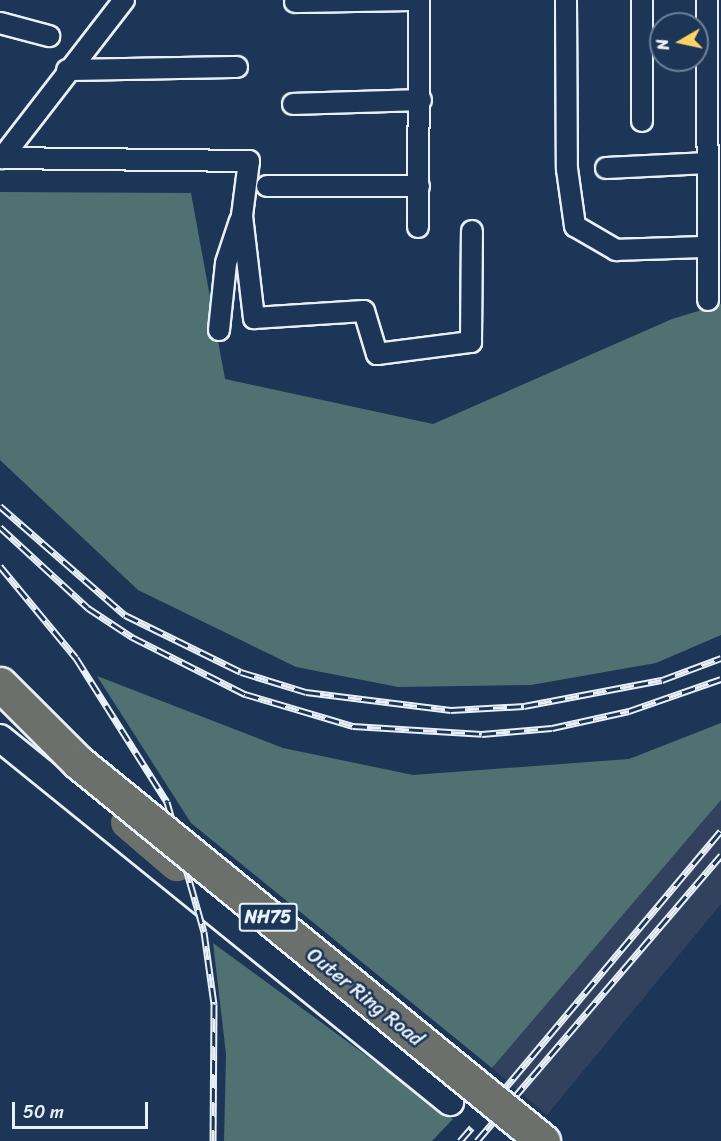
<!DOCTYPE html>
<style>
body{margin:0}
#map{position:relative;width:721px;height:1141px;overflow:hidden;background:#1d3557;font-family:Sriracha,sans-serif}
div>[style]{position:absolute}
.built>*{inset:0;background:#32415e}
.green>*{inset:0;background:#4f7171}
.roads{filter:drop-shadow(2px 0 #e8f1f8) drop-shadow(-2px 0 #e8f1f8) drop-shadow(0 2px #e8f1f8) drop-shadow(0 -2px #e8f1f8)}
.minor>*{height:20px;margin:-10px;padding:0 10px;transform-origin:10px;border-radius:10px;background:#1d3557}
.tertiary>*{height:26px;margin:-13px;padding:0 13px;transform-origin:13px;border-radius:13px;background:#1d3557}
.trunk>*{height:33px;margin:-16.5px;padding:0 16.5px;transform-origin:16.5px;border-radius:16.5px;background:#6b706d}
.rail>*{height:7px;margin-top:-3.5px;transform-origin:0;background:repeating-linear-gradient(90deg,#1d3557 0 14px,#e8f1f8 0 28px);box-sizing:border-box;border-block:2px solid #e8f1f8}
.bridges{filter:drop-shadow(2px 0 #e8f1f8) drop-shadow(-2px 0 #e8f1f8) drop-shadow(0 2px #e8f1f8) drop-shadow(0 -2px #e8f1f8)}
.trunk-bridge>*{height:33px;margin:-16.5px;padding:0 16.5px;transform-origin:16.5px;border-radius:16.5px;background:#6b706d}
span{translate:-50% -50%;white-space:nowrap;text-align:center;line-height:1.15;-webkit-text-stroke:5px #1d3557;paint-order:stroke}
.shield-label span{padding:2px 4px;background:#1d3557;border:2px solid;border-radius:4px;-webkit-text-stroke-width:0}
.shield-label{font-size:18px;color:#e8f1f8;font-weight:700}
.street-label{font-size:20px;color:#e8f1f8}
.north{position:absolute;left:649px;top:12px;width:60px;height:60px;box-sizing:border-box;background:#1d3557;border:2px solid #6e8097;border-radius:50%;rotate:261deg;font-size:16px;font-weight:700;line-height:24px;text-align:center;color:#e8f1f8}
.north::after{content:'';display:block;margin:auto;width:21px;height:27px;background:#ffd166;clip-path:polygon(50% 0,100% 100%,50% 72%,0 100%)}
.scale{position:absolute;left:12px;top:1102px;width:136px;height:27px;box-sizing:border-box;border:3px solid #e8f1f8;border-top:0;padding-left:8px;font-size:18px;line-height:21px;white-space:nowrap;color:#e8f1f8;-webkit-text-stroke:4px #1d3557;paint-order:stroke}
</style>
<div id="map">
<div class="built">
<div style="clip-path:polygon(721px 800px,721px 904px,547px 1115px,492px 1068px)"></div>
</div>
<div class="green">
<div style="clip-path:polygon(0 192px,191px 193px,225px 379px,433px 424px,672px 319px,721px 304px,721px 635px,656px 663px,531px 685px,398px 687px,296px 667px,138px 590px,0 460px)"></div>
<div style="clip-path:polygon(97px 676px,283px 748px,413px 775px,629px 759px,721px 723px,721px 800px,492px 1068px,191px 823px)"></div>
<div style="clip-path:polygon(213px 943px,453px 1119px,432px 1141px,224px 1141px,226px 1054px)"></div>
</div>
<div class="roads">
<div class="minor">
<div style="left:124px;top:0;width:200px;rotate:127.7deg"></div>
<div style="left:2px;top:158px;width:247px;rotate:0.7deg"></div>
<div style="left:249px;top:161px;width:55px;rotate:97.3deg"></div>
<div style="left:242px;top:216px;width:103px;rotate:83.3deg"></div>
<div style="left:254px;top:318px;width:110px;rotate:-3.6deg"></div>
<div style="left:364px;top:311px;width:45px;rotate:73.2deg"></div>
<div style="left:377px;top:354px;width:95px;rotate:-7.3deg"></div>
<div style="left:471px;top:342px;width:111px;rotate:-89.5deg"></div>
<div style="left:566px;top:0;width:169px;rotate:89.7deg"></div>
<div style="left:567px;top:169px;width:58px;rotate:82deg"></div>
<div style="left:575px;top:226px;width:48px;rotate:30.3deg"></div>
<div style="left:616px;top:250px;width:92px;rotate:-1.9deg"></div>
<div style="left:642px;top:0;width:121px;rotate:90deg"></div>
<div style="left:707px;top:0;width:300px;rotate:89.8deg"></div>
<div style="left:295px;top:2px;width:120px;rotate:-1deg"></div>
<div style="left:0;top:23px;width:51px;rotate:14.9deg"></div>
<div style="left:67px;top:70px;width:170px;rotate:-1deg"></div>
<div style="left:293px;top:104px;width:128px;rotate:-1.8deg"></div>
<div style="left:606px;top:168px;width:102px;rotate:-2.8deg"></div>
<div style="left:267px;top:186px;width:152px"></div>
<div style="left:418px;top:227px;width:227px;rotate:-89.7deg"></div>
<div style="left:219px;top:330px;width:67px;rotate:-84deg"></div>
<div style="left:226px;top:263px;width:44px;rotate:-71.6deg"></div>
</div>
<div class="tertiary">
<div style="left:0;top:738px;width:579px;rotate:38.97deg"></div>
</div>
<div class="trunk">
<div style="left:127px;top:822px;width:65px;rotate:40.6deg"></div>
</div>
</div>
<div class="rail">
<div style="left:0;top:506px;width:166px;rotate:41.1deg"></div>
<div style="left:125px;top:615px;width:129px;rotate:26.2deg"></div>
<div style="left:241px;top:672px;width:68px;rotate:17.1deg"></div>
<div style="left:306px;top:692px;width:146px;rotate:7.1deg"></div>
<div style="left:451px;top:710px;width:73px;rotate:-3.1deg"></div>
<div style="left:524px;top:706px;width:140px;rotate:-10.7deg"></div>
<div style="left:662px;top:680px;width:63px;rotate:-20.4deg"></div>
<div style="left:0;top:527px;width:120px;rotate:42.6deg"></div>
<div style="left:88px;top:608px;width:53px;rotate:33.4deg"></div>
<div style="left:132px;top:637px;width:127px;rotate:26.8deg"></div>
<div style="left:245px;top:694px;width:113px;rotate:16.5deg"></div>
<div style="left:353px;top:726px;width:129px;rotate:3.5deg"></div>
<div style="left:482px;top:734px;width:70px;rotate:-4.9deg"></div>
<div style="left:552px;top:728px;width:79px;rotate:-12.4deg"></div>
<div style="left:629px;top:711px;width:97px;rotate:-19.2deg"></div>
<div style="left:0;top:566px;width:119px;rotate:50.4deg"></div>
<div style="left:76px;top:658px;width:170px;rotate:57.7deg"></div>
<div style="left:167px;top:802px;width:135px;rotate:74.1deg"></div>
<div style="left:204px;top:932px;width:73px;rotate:82.1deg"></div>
<div style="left:214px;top:1004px;width:137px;rotate:90.4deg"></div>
<div style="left:495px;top:1100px;width:351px;rotate:-50deg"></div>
<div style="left:460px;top:1141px;width:18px;rotate:-49deg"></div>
<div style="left:477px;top:1141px;width:376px;rotate:-49.5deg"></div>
</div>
<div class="bridges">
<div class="trunk-bridge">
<div style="left:0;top:684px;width:110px;rotate:45deg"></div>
<div style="left:78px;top:762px;width:600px;rotate:39.18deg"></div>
</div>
</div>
<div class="shield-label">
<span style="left:268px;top:917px">NH75</span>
</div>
<div class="street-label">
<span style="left:365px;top:997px;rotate:39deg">Outer Ring Road</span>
</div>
<div class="north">N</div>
<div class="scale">50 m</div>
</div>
